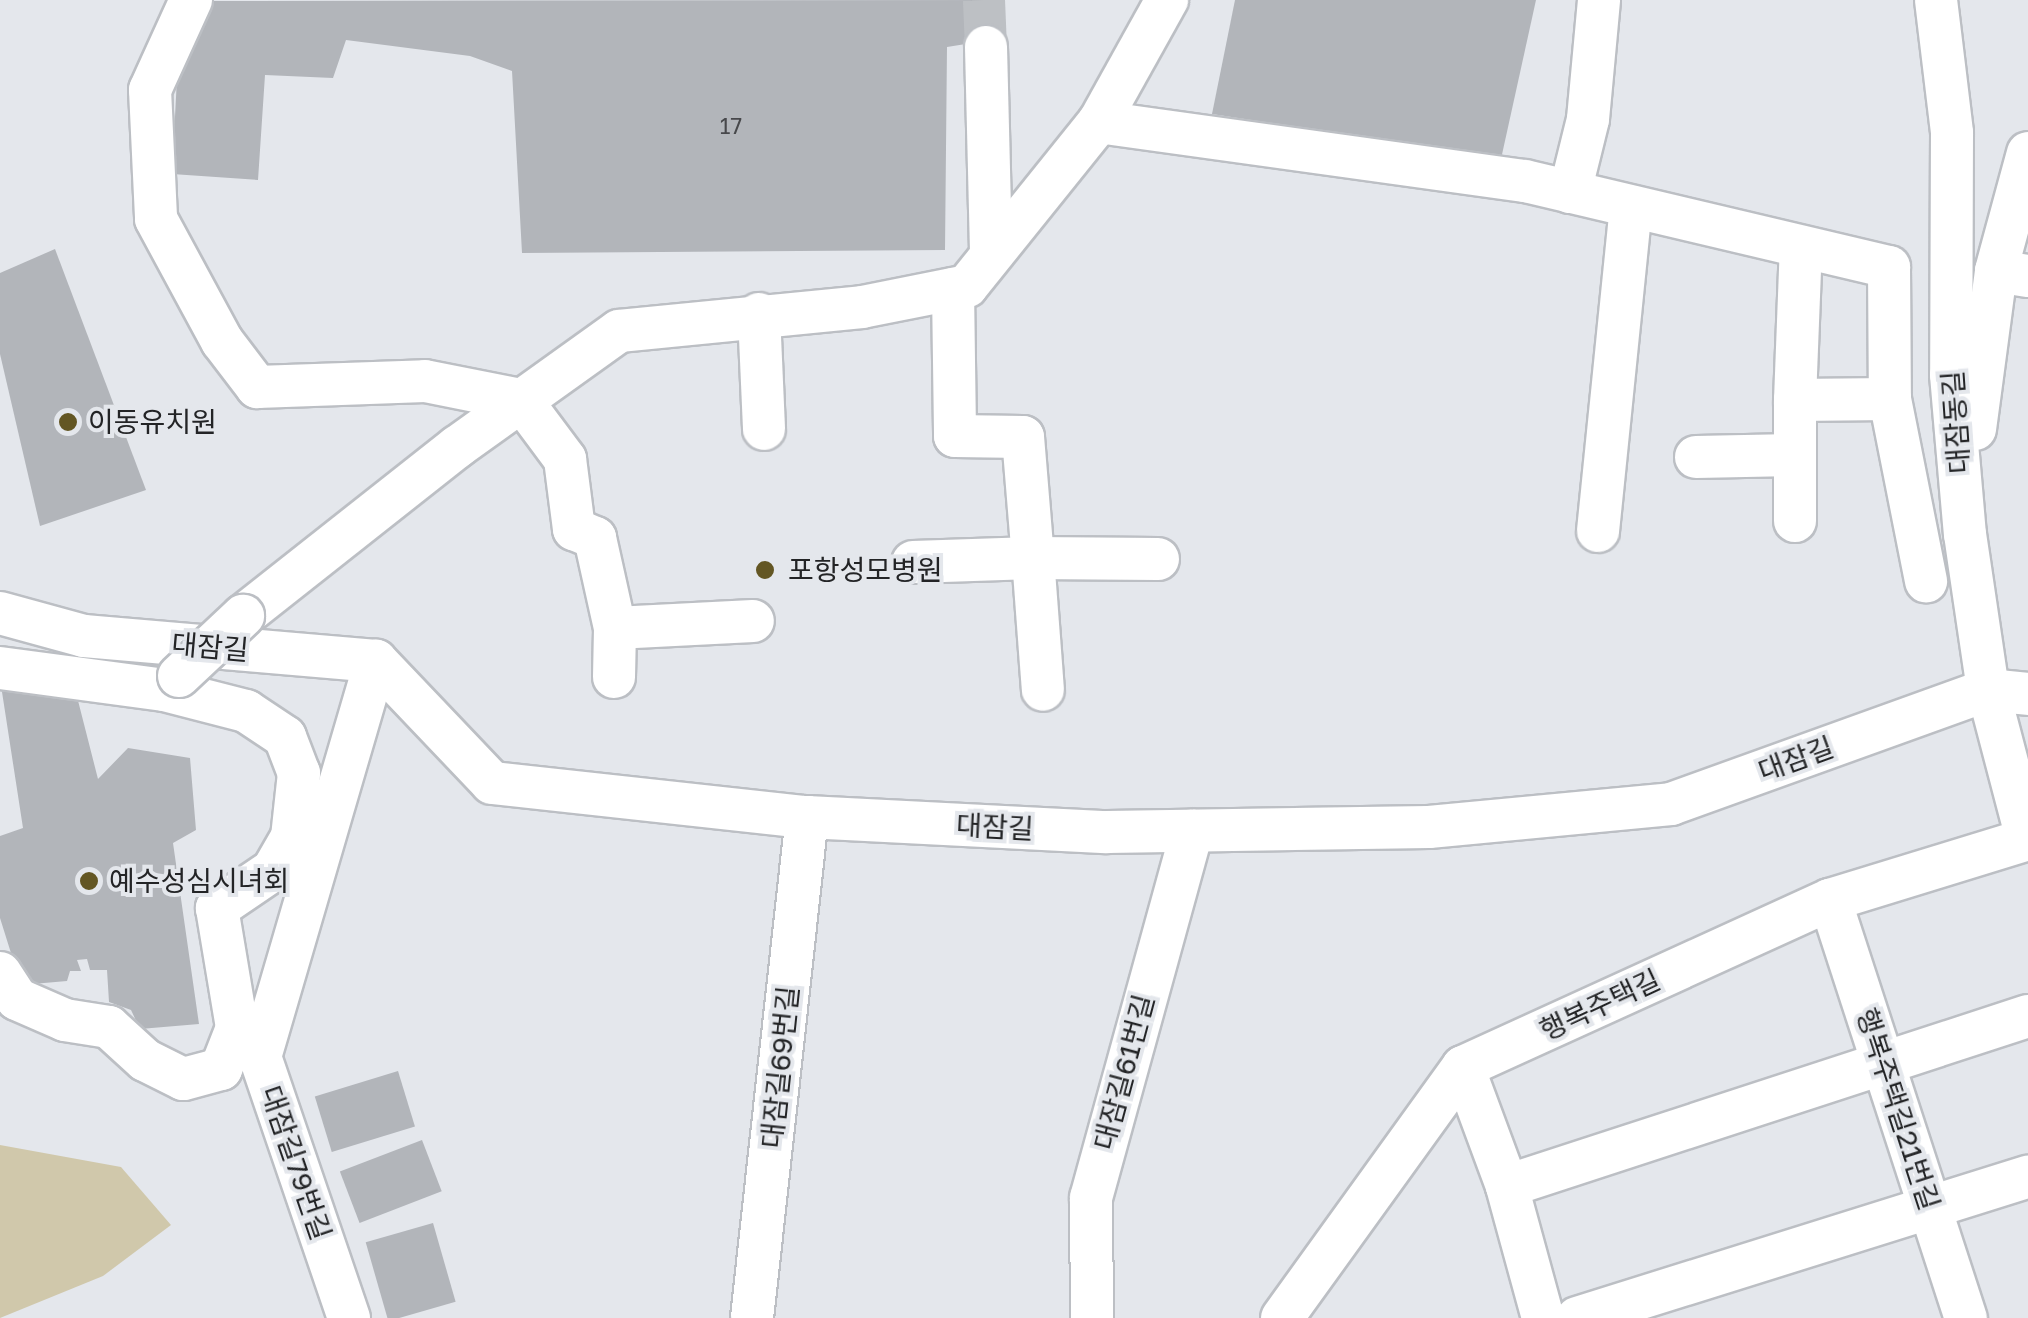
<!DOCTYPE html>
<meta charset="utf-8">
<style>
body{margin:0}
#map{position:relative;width:2028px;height:1318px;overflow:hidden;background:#e4e7ec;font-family:"Golos Text","Noto Sans KR",sans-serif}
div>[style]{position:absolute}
.green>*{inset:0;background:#d0c8ab}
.building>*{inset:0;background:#b2b5ba;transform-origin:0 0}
.minor-tunnel>*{height:42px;margin-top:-21px;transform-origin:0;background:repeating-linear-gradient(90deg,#bdc0c4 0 42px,transparent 0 63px)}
.roads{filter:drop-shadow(2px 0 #bcbfc4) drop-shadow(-2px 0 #bcbfc4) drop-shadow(0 2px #bcbfc4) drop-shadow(0 -2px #bcbfc4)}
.minor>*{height:42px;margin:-21px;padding:0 21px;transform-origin:21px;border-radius:21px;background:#fff}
.bridges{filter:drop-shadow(2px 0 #bcbfc4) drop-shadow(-2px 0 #bcbfc4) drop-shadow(0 2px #bcbfc4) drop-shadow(0 -2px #bcbfc4)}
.minor-bridge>*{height:42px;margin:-21px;padding:0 21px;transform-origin:21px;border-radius:21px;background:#fff}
.dots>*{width:28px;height:28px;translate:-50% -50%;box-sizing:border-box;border:5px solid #e4e7ec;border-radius:50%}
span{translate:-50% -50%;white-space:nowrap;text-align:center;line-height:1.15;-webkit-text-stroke:8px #e4e7ec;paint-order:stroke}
.number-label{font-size:22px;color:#47484b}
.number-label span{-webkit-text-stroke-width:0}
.poi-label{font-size:28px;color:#232426}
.left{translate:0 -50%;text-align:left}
.street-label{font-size:28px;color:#232426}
</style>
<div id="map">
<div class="green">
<div style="clip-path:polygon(0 1145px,121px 1167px,171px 1225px,103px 1276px,0 1318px)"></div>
</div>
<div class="building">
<div style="clip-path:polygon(1005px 0,1003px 38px,947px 47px,945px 250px,522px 253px,512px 71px,470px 56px,346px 40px,333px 78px,265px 75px,258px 180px,172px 174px,178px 59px,202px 1px)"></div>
<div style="clip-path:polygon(1235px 0,1536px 0,1501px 159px,1212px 114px)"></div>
<div style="clip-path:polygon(55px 249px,146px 490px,40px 526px,0 354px,0 273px)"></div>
<div style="clip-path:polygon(0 679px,73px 681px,98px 779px,128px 748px,190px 758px,196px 830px,173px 843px,199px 1024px,140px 1029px,131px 1010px,109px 1002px,107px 970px,90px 970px,87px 959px,77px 960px,81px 971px,70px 971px,67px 981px,21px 985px,0 918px,0 836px,23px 828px)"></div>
<div style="left:398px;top:1071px;width:58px;height:87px;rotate:73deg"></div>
<div style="left:422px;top:1140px;width:55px;height:88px;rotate:69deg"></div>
<div style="left:433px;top:1223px;width:82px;height:70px;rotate:74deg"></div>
</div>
<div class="minor-tunnel">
<div style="left:984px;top:0;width:47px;rotate:87.6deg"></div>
</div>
<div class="roads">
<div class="minor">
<div style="left:191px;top:0;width:99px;rotate:114.5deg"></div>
<div style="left:150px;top:90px;width:129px;rotate:87.3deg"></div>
<div style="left:156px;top:219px;width:139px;rotate:61.6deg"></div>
<div style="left:222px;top:341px;width:58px;rotate:52.7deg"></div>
<div style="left:257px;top:387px;width:168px;rotate:-2deg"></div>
<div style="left:425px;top:381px;width:98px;rotate:11.2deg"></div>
<div style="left:521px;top:400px;width:74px;rotate:53.3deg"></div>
<div style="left:565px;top:459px;width:71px;rotate:82.7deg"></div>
<div style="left:574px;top:529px;width:23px;rotate:23deg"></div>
<div style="left:595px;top:538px;width:92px;rotate:77.5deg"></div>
<div style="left:615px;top:628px;width:138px;rotate:-2.9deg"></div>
<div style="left:1936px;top:0;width:134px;rotate:83.1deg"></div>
<div style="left:1952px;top:133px;width:242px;rotate:90.2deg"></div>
<div style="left:1951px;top:375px;width:160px;rotate:85deg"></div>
<div style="left:1965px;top:534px;width:158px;rotate:81.6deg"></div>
<div style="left:1988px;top:690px;width:154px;rotate:75.3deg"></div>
<div style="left:986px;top:47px;width:205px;rotate:88.6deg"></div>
<div style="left:1099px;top:122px;width:430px;rotate:7.9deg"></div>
<div style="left:1525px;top:181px;width:374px;rotate:13.3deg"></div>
<div style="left:1889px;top:267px;width:132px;rotate:89.6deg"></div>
<div style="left:1890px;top:399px;width:186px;rotate:78.8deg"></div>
<div style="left:2028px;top:153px;width:122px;rotate:105.2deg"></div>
<div style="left:1996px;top:271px;width:32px;rotate:9deg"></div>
<div style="left:1570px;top:192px;width:75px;rotate:-76.1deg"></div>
<div style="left:1588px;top:119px;width:120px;rotate:-84.7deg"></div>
<div style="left:953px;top:289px;width:147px;rotate:89.2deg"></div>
<div style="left:955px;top:436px;width:68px;rotate:0.8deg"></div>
<div style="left:1023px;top:437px;width:121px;rotate:85.3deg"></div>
<div style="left:1033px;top:558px;width:125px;rotate:0.5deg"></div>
<div style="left:759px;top:314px;width:115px;rotate:87.5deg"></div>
<div style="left:1795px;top:400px;width:153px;rotate:-87.8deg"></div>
<div style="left:1975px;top:429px;width:159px;rotate:-82.4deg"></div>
<div style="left:1696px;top:457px;width:98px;rotate:-1.2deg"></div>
<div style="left:1795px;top:521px;width:121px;rotate:-90deg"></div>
<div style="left:1795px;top:400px;width:95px;rotate:-0.6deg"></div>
<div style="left:1598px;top:531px;width:326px;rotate:-84.2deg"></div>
<div style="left:913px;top:562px;width:120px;rotate:-1.9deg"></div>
<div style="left:1033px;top:558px;width:132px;rotate:85.7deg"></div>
<div style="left:0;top:613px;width:87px;rotate:15.3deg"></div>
<div style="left:84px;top:636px;width:293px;rotate:4.9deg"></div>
<div style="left:376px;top:661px;width:168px;rotate:46.4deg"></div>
<div style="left:492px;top:783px;width:317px;rotate:6.2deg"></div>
<div style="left:807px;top:817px;width:300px;rotate:2.9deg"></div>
<div style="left:1107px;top:832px;width:322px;rotate:-0.9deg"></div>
<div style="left:1429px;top:827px;width:243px;rotate:-5.4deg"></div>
<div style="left:1671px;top:804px;width:337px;rotate:-19.8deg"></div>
<div style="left:1988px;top:690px;width:40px;rotate:5.7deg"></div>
<div style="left:243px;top:616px;width:273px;rotate:-38.3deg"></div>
<div style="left:457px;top:447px;width:199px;rotate:-35.6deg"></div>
<div style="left:619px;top:331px;width:244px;rotate:-5.6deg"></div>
<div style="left:862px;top:307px;width:107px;rotate:-11.3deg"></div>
<div style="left:967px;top:286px;width:211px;rotate:-51.2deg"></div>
<div style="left:1099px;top:122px;width:140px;rotate:-60.9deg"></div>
<div style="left:0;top:668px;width:165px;rotate:7.6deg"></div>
<div style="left:164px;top:690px;width:85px;rotate:14.4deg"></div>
<div style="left:246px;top:711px;width:47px;rotate:33.7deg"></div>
<div style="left:285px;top:737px;width:39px;rotate:69deg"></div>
<div style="left:299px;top:773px;width:64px;rotate:96.2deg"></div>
<div style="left:292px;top:837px;width:38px;rotate:120deg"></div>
<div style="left:273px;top:870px;width:68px;rotate:145.8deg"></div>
<div style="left:217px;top:908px;width:122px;rotate:80.5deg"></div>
<div style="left:237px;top:1028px;width:44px;rotate:111.3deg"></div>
<div style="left:221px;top:1069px;width:39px;rotate:165deg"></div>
<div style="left:183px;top:1079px;width:42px;rotate:-153.4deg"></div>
<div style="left:145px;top:1060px;width:49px;rotate:-137.5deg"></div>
<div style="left:109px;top:1027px;width:45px;rotate:-171deg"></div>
<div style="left:65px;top:1020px;width:52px;rotate:-156.4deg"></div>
<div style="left:17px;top:999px;width:31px;rotate:-123deg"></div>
<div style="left:614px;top:677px;width:49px;rotate:-88.8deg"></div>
<div style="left:1830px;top:900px;width:440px;rotate:72deg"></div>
<div style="left:1463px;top:1067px;width:127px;rotate:69.7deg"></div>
<div style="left:349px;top:1318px;width:276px;rotate:-108.8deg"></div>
<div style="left:260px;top:1057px;width:413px;rotate:-73.7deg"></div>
<div style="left:752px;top:1318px;width:504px;rotate:-83.74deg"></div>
<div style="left:1092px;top:1318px;width:120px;rotate:-90.5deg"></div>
<div style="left:1091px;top:1198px;width:381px;rotate:-74.6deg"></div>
<div style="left:1282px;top:1318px;width:309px;rotate:-54.2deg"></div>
<div style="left:1463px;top:1067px;width:403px;rotate:-24.5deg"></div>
<div style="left:1830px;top:900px;width:207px;rotate:-17.1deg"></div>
<div style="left:1543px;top:1318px;width:137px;rotate:-105.3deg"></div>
<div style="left:1507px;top:1186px;width:548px;rotate:-18.07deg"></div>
<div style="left:1577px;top:1318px;width:473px;rotate:-17.4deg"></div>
</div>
</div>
<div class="bridges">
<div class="minor-bridge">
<div style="left:179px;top:676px;width:88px;rotate:-43.2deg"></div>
</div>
</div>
<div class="dots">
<div style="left:68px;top:422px;background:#635623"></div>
<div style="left:765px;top:570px;background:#635623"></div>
<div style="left:89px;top:881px;background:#635623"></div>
</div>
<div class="number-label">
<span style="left:731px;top:126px">17</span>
</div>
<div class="poi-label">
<span class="left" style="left:88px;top:422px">이동유치원</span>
<span class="left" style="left:788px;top:570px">포항성모병원</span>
<span class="left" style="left:109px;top:881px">예수성심시녀회</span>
</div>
<div class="street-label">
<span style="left:1956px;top:422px;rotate:-94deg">대잠동길</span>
<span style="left:210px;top:647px;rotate:5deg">대잠길</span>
<span style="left:1796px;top:759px;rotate:-20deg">대잠길</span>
<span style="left:995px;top:827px;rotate:3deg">대잠길</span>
<span style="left:1600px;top:1005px;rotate:-25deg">행복주택길</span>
<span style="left:780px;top:1067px;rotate:-84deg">대잠길69번길</span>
<span style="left:1124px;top:1072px;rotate:-75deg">대잠길61번길</span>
<span style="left:1898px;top:1109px;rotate:72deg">행복주택길21번길</span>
<span style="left:296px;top:1163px;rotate:71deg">대잠길79번길</span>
</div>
</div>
